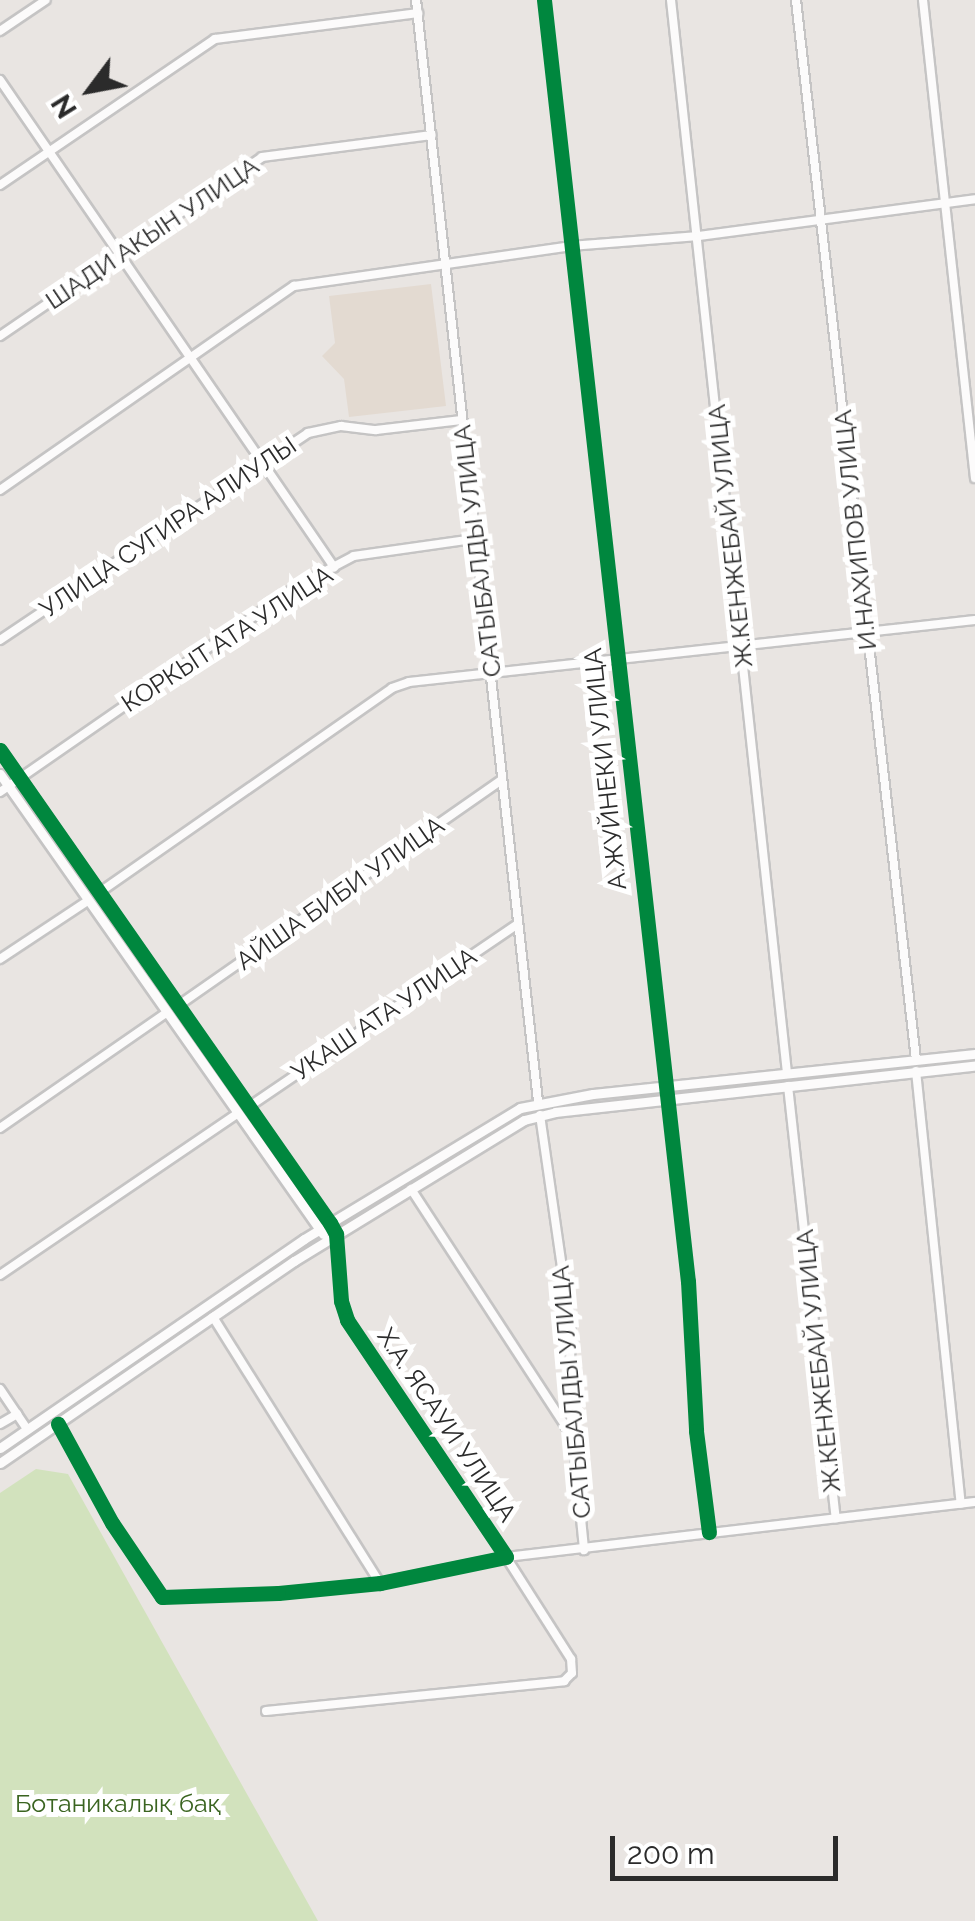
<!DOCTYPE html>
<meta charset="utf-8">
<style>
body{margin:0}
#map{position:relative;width:975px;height:1921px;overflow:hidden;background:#e9e5e2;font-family:Raleway,sans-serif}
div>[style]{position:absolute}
.education>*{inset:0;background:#e3dad1}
.green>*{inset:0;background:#d2e2bd}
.roads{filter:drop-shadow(2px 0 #c5c4c4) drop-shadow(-2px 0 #c5c4c4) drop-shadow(0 2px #c5c4c4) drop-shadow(0 -2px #c5c4c4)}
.minor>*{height:8px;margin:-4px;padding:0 4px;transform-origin:4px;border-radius:4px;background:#fcfbfb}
.tertiary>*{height:9px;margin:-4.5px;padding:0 4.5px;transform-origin:4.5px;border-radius:4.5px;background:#fcfbfb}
.cycleway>*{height:15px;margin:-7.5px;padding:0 7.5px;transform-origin:7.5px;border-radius:7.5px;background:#00873e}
span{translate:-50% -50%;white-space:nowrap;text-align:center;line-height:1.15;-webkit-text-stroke:10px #fff;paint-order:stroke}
.street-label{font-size:25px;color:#2b2b2b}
.park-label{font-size:25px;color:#3a6420}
.north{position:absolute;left:40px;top:40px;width:100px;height:100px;-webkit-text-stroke:8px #fff;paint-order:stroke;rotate:238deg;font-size:28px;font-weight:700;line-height:40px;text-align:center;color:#2b2b2b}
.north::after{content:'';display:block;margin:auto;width:35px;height:45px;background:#2b2b2b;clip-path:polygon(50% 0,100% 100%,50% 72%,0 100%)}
.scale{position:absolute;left:610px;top:1836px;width:228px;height:45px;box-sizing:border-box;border:5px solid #2b2b2b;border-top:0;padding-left:12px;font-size:30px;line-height:35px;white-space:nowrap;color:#2b2b2b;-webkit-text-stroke:8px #fff;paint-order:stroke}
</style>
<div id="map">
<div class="education">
<div style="clip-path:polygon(431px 284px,446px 406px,349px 417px,344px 379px,322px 356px,335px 343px,329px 296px)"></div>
</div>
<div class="green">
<div style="clip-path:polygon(36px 1469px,68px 1474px,318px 1921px,0 1921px,0 1493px)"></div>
</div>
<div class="roads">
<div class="minor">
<div style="left:416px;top:0;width:1109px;rotate:83.68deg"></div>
<div style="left:544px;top:0;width:1289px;rotate:83.59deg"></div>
<div style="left:688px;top:1281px;width:150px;rotate:86.9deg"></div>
<div style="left:696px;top:1431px;width:102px;rotate:82.7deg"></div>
<div style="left:671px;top:0;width:1079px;rotate:83.83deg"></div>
<div style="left:796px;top:0;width:1066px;rotate:83.54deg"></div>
<div style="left:923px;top:0;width:481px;rotate:83.8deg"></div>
<div style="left:0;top:31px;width:55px;rotate:-34deg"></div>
<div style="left:0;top:80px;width:591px;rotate:55.56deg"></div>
<div style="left:0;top:185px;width:260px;rotate:-34.2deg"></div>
<div style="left:215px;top:39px;width:205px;rotate:-7.3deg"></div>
<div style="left:0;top:336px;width:317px;rotate:-34.3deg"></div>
<div style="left:262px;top:157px;width:171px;rotate:-7.4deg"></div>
<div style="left:0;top:490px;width:358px;rotate:-34.8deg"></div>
<div style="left:294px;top:286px;width:279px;rotate:-8.2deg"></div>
<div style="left:570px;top:246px;width:129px;rotate:-4.4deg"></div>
<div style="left:699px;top:236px;width:278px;rotate:-7.6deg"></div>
<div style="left:0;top:640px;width:371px;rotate:-33.9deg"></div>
<div style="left:308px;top:433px;width:34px;rotate:-12deg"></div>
<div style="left:341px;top:426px;width:35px;rotate:7deg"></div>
<div style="left:376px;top:430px;width:86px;rotate:-6.7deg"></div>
<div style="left:0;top:792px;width:364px;rotate:-34.7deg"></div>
<div style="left:299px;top:585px;width:62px;rotate:-27.8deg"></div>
<div style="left:354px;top:556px;width:121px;rotate:-8.1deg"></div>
<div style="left:100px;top:892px;width:356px;rotate:-34.9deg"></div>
<div style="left:392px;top:688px;width:18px;rotate:-19deg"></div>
<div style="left:409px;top:682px;width:569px;rotate:-6.25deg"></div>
<div style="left:0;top:959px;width:103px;rotate:-33.5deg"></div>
<div style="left:179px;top:1005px;width:393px;rotate:-34.9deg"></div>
<div style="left:916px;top:1071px;width:435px;rotate:84.1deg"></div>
<div style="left:788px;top:1086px;width:435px;rotate:83.7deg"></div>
<div style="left:250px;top:1106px;width:324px;rotate:-34.2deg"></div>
<div style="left:540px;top:1115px;width:216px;rotate:81.8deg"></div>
<div style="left:571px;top:1329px;width:67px;rotate:91.7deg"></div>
<div style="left:569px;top:1396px;width:155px;rotate:84.4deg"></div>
<div style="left:0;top:1128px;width:202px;rotate:-34.7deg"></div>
<div style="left:411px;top:1189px;width:291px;rotate:56.9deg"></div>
<div style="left:0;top:1275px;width:287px;rotate:-34.2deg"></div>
<div style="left:213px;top:1317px;width:314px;rotate:57.9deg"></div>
<div style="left:0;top:1389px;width:48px;rotate:56deg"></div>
<div style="left:0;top:1424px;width:20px;rotate:-30deg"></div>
<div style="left:58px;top:1424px;width:113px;rotate:61.4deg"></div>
<div style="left:112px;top:1523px;width:89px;rotate:56deg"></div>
<div style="left:162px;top:1597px;width:116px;rotate:-2deg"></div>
<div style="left:278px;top:1593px;width:102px;rotate:-5.6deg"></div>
<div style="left:380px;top:1583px;width:129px;rotate:-11.7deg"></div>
<div style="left:506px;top:1557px;width:285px;rotate:-123.9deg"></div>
<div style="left:347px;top:1320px;width:20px;rotate:-108deg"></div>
<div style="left:341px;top:1301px;width:67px;rotate:-94.3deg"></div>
<div style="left:266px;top:1711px;width:300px;rotate:-5.7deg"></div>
<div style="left:564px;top:1681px;width:11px;rotate:-45deg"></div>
<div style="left:572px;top:1673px;width:14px;rotate:-94deg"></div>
<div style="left:571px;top:1659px;width:121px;rotate:-122.5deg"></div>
<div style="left:506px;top:1557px;width:472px;rotate:-6.7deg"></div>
</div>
<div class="tertiary">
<div style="left:0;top:750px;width:582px;rotate:55.22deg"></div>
<div style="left:0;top:774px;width:562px;rotate:54.92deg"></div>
<div style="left:0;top:1448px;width:369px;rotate:-34.5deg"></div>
<div style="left:304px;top:1239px;width:253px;rotate:-31.2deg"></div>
<div style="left:520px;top:1108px;width:74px;rotate:-10.9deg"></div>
<div style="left:593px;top:1094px;width:384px;rotate:-6deg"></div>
<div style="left:0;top:1463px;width:357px;rotate:-34.5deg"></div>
<div style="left:294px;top:1261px;width:270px;rotate:-31.5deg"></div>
<div style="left:524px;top:1120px;width:32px;rotate:-14deg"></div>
<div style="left:555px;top:1112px;width:423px;rotate:-6.3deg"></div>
</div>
</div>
<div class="cycleway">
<div style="left:544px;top:0;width:1289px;rotate:83.59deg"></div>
<div style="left:688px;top:1281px;width:150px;rotate:86.9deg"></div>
<div style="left:696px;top:1431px;width:102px;rotate:82.7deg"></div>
<div style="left:0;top:750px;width:577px;rotate:55.1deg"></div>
<div style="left:330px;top:1223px;width:13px;rotate:61deg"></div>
<div style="left:336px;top:1234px;width:67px;rotate:85.7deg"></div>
<div style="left:341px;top:1301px;width:20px;rotate:72deg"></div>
<div style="left:347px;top:1320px;width:285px;rotate:56.1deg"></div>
<div style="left:506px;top:1557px;width:129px;rotate:168.3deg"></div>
<div style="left:380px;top:1583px;width:102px;rotate:174.4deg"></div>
<div style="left:278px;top:1593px;width:116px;rotate:178deg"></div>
<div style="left:162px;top:1597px;width:89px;rotate:-124deg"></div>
<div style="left:112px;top:1523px;width:113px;rotate:-118.6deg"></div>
</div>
<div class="street-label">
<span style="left:152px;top:233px;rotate:-34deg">ШАДИ АКЫН УЛИЦА</span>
<span style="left:168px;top:527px;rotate:-34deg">УЛИЦА СУГИРА АЛИУЛЫ</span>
<span style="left:855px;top:530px;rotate:-96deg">И.НАХИПОВ УЛИЦА</span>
<span style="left:730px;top:536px;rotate:-96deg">Ж.КЕНЖЕБАЙ УЛИЦА</span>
<span style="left:477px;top:551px;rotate:-97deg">САТЫБАЛДЫ УЛИЦА</span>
<span style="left:227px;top:639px;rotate:-33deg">КОРКЫТ АТА УЛИЦА</span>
<span style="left:605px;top:769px;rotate:-96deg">А.ЖУЙНЕКИ УЛИЦА</span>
<span style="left:340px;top:893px;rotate:-35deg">АЙША БИБИ УЛИЦА</span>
<span style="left:384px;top:1014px;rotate:-34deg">УКАШ АТА УЛИЦА</span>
<span style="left:818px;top:1361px;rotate:-96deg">Ж.КЕНЖЕБАЙ УЛИЦА</span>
<span style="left:571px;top:1392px;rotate:-95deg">САТЫБАЛДЫ УЛИЦА</span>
<span style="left:447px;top:1425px;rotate:56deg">Х.А. ЯСАУИ УЛИЦА</span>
</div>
<div class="park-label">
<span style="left:118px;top:1803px">Ботаникалық бақ</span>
</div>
<div class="north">N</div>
<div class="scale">200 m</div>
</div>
